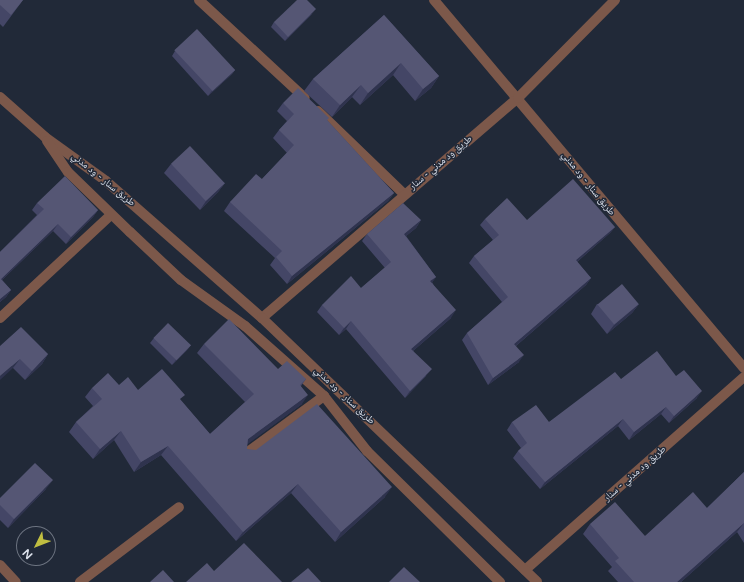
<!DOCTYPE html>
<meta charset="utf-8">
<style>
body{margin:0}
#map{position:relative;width:744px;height:582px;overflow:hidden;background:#212938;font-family:"Varela Round","Noto Naskh Arabic",sans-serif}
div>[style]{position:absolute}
.minor>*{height:10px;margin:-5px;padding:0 5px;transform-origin:5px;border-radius:5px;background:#7c584a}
.tertiary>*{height:10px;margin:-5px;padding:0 5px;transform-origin:5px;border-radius:5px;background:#7c584a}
.wall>*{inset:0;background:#444666}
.shaded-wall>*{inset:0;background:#2f334e}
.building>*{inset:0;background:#555674;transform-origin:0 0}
span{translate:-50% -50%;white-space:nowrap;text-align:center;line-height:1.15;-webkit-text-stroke:3px #212938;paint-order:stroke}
.street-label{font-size:10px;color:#dce1eb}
.north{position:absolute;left:16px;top:526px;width:40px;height:40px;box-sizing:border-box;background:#212938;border:1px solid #6c7380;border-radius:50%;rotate:227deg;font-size:11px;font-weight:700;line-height:16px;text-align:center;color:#dce1eb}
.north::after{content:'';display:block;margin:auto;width:14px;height:18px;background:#c0be41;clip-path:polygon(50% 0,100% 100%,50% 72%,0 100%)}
</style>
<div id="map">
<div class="minor">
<div style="left:199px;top:0;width:144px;rotate:42.8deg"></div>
<div style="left:434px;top:0;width:481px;rotate:49.9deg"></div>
<div style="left:318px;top:111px;width:120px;rotate:44deg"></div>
<div style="left:0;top:318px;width:151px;rotate:-42.9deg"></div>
<div style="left:262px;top:318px;width:338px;rotate:-40.7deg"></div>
<div style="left:518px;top:98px;width:138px;rotate:-45.3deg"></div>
<div style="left:245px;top:454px;width:98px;rotate:-36.3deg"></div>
<div style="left:0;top:565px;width:23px;rotate:47deg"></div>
<div style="left:525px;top:570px;width:292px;rotate:-41.4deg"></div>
<div style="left:80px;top:582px;width:124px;rotate:-37.1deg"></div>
</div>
<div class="tertiary">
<div style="left:0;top:97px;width:60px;rotate:41.6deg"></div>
<div style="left:45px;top:137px;width:75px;rotate:35.8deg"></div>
<div style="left:106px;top:181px;width:208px;rotate:41.3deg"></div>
<div style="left:262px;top:318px;width:381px;rotate:43.8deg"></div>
<div style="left:47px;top:141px;width:37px;rotate:56deg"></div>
<div style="left:68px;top:172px;width:86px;rotate:44.1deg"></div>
<div style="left:130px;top:232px;width:70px;rotate:43.3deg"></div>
<div style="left:181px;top:280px;width:79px;rotate:35.7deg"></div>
<div style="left:245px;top:326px;width:106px;rotate:41.5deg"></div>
<div style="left:324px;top:396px;width:70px;rotate:52deg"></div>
<div style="left:367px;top:451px;width:187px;rotate:44.6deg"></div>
</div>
<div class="wall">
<div style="clip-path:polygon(0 0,23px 0,3px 27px,0 24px)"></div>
<div style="clip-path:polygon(312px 14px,285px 41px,271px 27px,274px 22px)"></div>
<div style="clip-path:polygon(384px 15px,439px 76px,431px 88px,415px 101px,393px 75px,360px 105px,352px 97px,332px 117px,304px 91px,313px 79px)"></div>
<div style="clip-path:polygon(175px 51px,235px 70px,232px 74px,208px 96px,172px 56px)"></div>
<div style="clip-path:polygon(283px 103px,327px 120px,394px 193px,388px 201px,287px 284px,270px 265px,275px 258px,224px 211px,230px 202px,262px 179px,287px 153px,273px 138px,279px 130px,287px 121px,277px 111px)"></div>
<div style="clip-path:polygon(171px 164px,225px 183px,218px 192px,200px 210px,164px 173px)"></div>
<div style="clip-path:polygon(37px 203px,98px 210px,93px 217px,66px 244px,53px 231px,2px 280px,11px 290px,6px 297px,0 302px,0 252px,37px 215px,32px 210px)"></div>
<div style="clip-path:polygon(485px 219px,527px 220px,615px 227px,610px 233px,577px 262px,591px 278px,586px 285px,516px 346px,519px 362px,488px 385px,462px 340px,467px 333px,502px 302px,469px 263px,474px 256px,493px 240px,480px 225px)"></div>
<div style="clip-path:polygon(421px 220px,416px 228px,406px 236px,436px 277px,432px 282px,451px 318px,413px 351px,426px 376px,405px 398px,346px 329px,339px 335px,317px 312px,322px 305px,361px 288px,385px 268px,362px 241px,367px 234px)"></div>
<div style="clip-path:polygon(597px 304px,639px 304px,632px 313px,607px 334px,591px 314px)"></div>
<div style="clip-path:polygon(154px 338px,191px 345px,187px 350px,172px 365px,150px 343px)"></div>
<div style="clip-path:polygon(204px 344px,306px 379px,301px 386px,302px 404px,247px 444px,247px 449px,385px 497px,335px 542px,291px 493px,236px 541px,161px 455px,134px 472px,114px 440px,93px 459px,69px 432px,76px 422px,93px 406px,85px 397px,92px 388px,119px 385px,138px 390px,181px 401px,210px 434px,245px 402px,197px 353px)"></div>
<div style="clip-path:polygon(0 346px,48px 354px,42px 364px,25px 380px,13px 368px)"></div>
<div style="clip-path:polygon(676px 376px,697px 398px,669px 423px,661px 414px,629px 440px,618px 426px,540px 489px,513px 458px,518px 451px,521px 448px,507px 430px,512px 422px,549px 422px,621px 379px)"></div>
<div style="clip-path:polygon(744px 472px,744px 543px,737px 532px,681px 582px,618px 582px,608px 571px,612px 567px,583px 534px,590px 524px,645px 536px,707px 508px)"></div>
<div style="clip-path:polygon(46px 489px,8px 528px,0 520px,0 498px)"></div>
</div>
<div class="shaded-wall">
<div style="clip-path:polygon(316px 9px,312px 14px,285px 41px,288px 37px)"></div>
<div style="clip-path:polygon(401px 63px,393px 75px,360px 105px,368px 93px)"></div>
<div style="clip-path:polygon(235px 70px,232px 74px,208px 96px,211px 92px)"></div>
<div style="clip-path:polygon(439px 76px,431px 88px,415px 101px,423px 89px)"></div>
<div style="clip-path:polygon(361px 85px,352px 97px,332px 117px,340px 105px)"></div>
<div style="clip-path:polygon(225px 183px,218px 192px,200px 210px,206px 201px)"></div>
<div style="clip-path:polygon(394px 193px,388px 201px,287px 284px,292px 276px)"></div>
<div style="clip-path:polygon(98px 210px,93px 217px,66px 244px,71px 237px)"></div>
<div style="clip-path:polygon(421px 220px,416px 228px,399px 242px,404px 234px)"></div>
<div style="clip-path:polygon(58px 224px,53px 231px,0 282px,1px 279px)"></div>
<div style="clip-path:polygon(615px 227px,610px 233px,571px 267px,576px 260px)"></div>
<div style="clip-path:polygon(436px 277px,431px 284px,430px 281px)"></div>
<div style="clip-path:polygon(591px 278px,586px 285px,510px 351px,514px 344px)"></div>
<div style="clip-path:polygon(11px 290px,6px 297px,0 302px,0 299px)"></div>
<div style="clip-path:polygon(639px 304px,632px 313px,607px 334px,614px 325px)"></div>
<div style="clip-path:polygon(456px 310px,451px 318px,406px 357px,411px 349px)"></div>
<div style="clip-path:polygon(351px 321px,346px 329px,339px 335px,344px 328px)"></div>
<div style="clip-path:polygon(191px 345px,187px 350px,172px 365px,176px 360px)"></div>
<div style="clip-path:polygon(48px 354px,42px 364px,25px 380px,32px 371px)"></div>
<div style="clip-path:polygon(524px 355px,519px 362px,488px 385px,493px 378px)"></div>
<div style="clip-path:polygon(20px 359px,13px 368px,0 380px,0 376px)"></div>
<div style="clip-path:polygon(432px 369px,426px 376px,405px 398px,410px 391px)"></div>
<div style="clip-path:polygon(702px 391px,697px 398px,669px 423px,674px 416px)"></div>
<div style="clip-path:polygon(308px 395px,302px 404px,241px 449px,248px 439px)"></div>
<div style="clip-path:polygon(666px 407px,661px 414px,629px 440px,634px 432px)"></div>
<div style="clip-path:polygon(623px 419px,618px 426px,540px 489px,545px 482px)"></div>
<div style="clip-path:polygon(121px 431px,114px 440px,93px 459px,100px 449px)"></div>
<div style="clip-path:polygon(168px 446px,161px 455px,134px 472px,141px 462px)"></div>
<div style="clip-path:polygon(53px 480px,46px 489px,8px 528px,14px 519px)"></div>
<div style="clip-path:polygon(298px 484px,291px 493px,236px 541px,243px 532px)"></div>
<div style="clip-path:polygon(392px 487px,385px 497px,335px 542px,341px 532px)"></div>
<div style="clip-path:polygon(744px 523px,737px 532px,681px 582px,677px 582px)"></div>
</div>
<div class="building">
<div style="clip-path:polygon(0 0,23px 0,11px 15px,0 5px)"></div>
<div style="clip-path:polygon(297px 0,307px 0,316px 9px,288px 37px,274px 22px)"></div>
<div style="clip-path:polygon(384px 15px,439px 76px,423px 89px,401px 63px,368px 93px,361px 85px,340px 105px,313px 79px)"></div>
<div style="left:197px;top:29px;width:56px;height:31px;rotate:47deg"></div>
<div style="clip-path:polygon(298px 88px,329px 118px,327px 120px,394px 193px,292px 276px,276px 257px,282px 251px,230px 202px,256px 174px,262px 179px,294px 145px,279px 130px,294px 114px,283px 103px)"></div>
<div style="left:190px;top:146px;width:51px;height:26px;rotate:47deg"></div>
<div style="clip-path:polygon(65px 176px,98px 210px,71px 237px,58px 224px,1px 279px,11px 290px,0 299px,0 252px,44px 209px,37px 203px)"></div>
<div style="clip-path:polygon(573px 179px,615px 227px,576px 260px,591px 278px,514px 344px,524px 355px,493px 378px,467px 333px,508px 297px,474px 256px,499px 235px,485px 219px,507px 198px,527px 220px)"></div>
<div style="clip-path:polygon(403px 203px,421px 220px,404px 234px,436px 277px,430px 281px,456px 310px,411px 349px,432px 369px,410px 391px,351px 321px,344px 328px,322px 305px,351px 276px,361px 288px,391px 262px,367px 234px)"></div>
<div style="left:622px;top:284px;width:26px;height:32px;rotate:50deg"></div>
<div style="clip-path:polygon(229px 319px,278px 369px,287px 361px,306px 379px,300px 385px,308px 395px,248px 439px,247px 449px,256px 450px,317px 404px,392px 487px,341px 532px,298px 484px,243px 532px,168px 446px,141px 462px,121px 431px,100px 449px,76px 422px,102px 399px,92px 388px,108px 373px,119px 385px,128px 377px,138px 390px,162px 369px,185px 395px,180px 399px,210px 434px,254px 394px,204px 344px)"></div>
<div style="left:168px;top:323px;width:32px;height:21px;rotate:44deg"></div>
<div style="clip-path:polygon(21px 327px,48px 354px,32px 371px,20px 359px,0 376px,0 346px)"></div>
<div style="clip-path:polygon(657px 351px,676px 376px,684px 370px,702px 391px,674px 416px,666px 407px,634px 432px,623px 419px,545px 482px,518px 451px,527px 443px,512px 422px,536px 405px,549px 422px,615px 372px,621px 379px)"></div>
<div style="clip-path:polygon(35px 463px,53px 480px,14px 519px,0 505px,0 498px)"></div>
<div style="clip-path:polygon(744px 472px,744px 523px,677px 582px,634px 582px,615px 561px,619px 558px,590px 524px,615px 502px,645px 536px,693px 492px,707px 508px)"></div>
<div style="clip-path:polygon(244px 543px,282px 582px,186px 582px,207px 563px,214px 571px)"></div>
<div style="clip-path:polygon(404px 567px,420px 582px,389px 582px)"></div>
<div style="clip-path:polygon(308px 568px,321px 582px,291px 582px)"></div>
<div style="clip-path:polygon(163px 570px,174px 582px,150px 582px)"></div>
</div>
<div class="street-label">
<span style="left:441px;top:163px;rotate:-40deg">طريق ود مدني - سنار</span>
<span style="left:103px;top:180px;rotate:39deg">طريق سنار - ود مدني</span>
<span style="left:588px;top:184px;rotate:51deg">طريق سنار - ود مدني</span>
<span style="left:344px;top:396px;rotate:43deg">طريق سنار - ود مدني</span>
<span style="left:635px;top:474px;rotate:-41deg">طريق ود مدني - سنار</span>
</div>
<div class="north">N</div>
</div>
